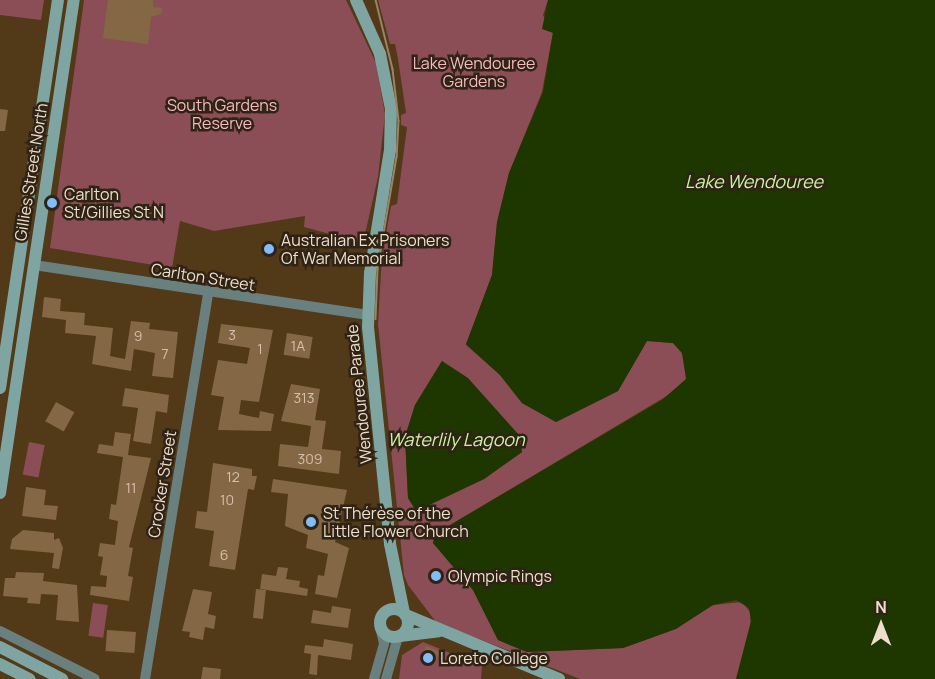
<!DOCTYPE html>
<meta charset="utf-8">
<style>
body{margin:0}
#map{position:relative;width:935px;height:679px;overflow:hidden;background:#523917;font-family:Manrope,sans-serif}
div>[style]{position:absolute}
.green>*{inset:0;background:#8b4e57;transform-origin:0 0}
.water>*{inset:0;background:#1e3600}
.building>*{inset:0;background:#846846;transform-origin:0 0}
.street>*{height:10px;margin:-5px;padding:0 5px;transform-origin:5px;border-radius:5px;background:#69807f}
.secondary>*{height:12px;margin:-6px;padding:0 6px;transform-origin:6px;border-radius:6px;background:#7fa5a2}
.secondary>.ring{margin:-6px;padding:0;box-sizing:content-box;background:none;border:12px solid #7fa5a2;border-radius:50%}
.tram>*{height:1.5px;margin:-0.75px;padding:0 0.75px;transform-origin:0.75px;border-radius:0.75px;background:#998469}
.dots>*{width:16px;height:16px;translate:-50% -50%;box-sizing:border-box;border:3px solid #2f2315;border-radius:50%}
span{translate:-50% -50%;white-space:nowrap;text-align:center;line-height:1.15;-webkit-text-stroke:5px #2f2315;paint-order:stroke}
.number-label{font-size:14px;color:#d4c0aa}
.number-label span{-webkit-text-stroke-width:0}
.park-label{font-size:16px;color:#f5bac1}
.street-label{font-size:16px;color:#eedecb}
.poi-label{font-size:16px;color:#eedecb}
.left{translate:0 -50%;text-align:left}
.water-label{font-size:18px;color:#c8f3a3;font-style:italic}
.north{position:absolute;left:851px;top:595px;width:60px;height:60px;-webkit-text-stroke:4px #2f2315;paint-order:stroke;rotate:0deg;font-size:16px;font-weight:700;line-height:24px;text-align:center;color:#eedecb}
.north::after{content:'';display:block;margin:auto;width:21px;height:27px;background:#eedecb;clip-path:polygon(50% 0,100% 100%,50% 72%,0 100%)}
</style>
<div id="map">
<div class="green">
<div style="clip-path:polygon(0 0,44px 0,41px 20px,0 15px)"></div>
<div style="clip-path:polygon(84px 0,346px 0,376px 63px,385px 114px,378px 177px,363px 243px,304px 227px,305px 216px,214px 231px,180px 221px,172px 268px,50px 248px)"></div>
<div style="clip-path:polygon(evenodd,378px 0,548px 0,543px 15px,553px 32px,542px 92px,509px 173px,497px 223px,492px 275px,466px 345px,500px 375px,522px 403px,556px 422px,618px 391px,647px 341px,673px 343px,682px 353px,686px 367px,686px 379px,680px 388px,435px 534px,433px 543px,473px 590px,498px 640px,527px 652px,623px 648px,667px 632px,713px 605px,742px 602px,750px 612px,751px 627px,736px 679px,580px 679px,436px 622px,408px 585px,404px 575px,378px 324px,382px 256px,391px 206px,397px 204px,407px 127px,401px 125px,401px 115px,406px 113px,398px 59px,395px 44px,390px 44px,378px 0,442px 361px,518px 435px,522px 452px,484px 479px,417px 511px,408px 498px,405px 437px,415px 405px,442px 361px)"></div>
<div style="left:29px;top:442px;width:16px;height:33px;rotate:11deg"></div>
<div style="left:93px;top:603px;width:15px;height:33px;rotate:8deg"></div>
<div style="clip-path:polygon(423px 642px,482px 666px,481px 679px,399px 679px,402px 655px)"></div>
</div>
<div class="water">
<div style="clip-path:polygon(548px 0,935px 0,935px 679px,736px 679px,751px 621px,749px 608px,736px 600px,713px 605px,676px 629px,623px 648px,527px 652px,498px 640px,473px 590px,433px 543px,435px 534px,662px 400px,686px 379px,682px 353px,673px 343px,647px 341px,618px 391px,556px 422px,522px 403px,500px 375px,466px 344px,492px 275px,497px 222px,509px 173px,543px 92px,553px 33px,542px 29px)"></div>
<div style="clip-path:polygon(442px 361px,468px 378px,519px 435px,522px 452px,484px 479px,416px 511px,408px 498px,405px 437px,415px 405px)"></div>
</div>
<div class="building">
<div style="clip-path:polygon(108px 0,153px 0,153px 7px,162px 8px,161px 14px,151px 17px,148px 44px,103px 38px)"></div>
<div style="clip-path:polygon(0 109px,8px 110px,5px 131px,0 131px)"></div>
<div style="clip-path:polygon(44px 297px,61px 299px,60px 311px,85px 313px,84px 325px,113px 328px,110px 356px,125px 359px,131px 321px,150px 323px,149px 329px,178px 332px,173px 378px,152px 376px,155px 353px,134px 349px,131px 371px,92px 364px,96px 336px,65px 333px,66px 320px,42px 317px)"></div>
<div style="clip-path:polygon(221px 324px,273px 330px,259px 402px,241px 400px,239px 414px,259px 418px,260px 411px,274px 414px,271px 431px,218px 430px,224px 397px,211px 395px,218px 360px,247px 364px,250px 348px,218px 343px)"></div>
<div style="left:287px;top:333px;width:26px;height:22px;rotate:9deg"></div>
<div style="clip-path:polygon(291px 384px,320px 389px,315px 420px,326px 421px,322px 449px,341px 451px,339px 474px,278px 466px,280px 444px,308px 447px,311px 426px,281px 421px)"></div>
<div style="clip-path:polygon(125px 388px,169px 395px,167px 413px,156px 411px,151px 444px,133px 441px,138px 408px,122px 406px)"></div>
<div style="left:56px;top:402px;width:21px;height:22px;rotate:29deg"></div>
<div style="clip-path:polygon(115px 432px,131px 434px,128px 455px,151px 458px,129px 547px,133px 548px,128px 576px,133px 577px,129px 601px,90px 595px,91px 586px,106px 587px,107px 576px,100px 575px,103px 557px,98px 556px,100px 543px,115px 545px,118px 521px,109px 519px,111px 504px,116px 505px,123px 457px,97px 453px,99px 444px,113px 446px)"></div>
<div style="clip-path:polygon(213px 463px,252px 469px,252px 476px,257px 476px,254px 490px,248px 489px,235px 570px,209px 566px,214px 531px,195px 528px,197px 511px,207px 512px)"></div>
<div style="clip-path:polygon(273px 479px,347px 490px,335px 542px,349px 548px,337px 598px,315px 594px,318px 575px,324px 576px,328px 554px,306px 548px,308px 535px,285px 526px,288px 494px,271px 492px)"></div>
<div style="clip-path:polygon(26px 487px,46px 490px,44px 505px,58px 506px,56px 520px,22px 516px)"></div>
<div style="clip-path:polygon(23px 530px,54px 533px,54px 540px,59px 538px,63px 548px,59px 569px,52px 568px,54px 553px,10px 549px,12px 539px)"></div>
<div style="clip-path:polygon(278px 567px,288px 568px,286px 579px,300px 581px,299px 587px,308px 589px,307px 596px,260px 589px,262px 574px,276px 576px)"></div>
<div style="clip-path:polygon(16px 572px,44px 573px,43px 581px,77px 585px,79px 622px,56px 620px,58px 595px,41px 594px,40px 604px,27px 603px,28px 598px,3px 596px,5px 578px,15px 578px)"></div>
<div style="clip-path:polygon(193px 589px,212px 592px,208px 614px,216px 616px,214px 629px,205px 627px,203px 640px,189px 637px,190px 632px,182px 631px)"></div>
<div style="left:256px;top:589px;width:10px;height:29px;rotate:6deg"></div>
<div style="clip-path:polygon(332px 606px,351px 609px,348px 628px,311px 623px,313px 610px,331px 613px)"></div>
<div style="left:107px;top:630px;width:29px;height:21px;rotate:4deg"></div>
<div style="clip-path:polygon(324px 639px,353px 644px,351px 660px,318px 655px,317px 675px,309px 674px,311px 654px,304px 653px,305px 645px,323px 647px)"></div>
<div style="left:426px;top:646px;width:15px;height:13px;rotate:23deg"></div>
<div style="clip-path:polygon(203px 667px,221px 669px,220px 679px,201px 679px)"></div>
</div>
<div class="street">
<div style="left:34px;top:265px;width:338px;rotate:8.5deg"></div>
<div style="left:0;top:631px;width:106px;rotate:26.8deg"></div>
<div style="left:145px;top:679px;width:391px;rotate:-80.7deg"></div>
<div style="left:374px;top:679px;width:37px;rotate:-74deg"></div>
<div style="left:384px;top:643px;width:16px;rotate:-104deg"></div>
<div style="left:386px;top:679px;width:44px;rotate:-74.1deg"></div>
</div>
<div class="secondary">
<div style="left:356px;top:0;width:59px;rotate:66deg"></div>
<div style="left:380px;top:54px;width:56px;rotate:78.7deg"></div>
<div style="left:391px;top:109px;width:41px;rotate:91.4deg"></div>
<div style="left:390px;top:150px;width:125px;rotate:99.2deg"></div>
<div style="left:370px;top:273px;width:54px;rotate:92.1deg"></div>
<div style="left:368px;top:327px;width:218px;rotate:84.2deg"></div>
<div style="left:390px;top:544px;width:70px;rotate:78.5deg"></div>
<div style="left:0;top:388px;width:392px;rotate:-81.5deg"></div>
<div style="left:0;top:493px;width:499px;rotate:-81.5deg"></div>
<div class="ring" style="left:380px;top:609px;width:16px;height:16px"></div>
<div style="left:406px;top:615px;width:166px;rotate:22.7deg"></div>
<div style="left:400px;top:636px;width:39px;rotate:-7deg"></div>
<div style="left:0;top:647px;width:70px;rotate:27.3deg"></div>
<div style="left:0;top:664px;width:33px;rotate:27deg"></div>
</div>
<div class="tram">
<div style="left:376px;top:0;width:71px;rotate:76.2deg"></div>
<div style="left:393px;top:69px;width:52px;rotate:83.4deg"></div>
<div style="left:399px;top:121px;width:36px;rotate:93deg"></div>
<div style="left:397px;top:157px;width:114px;rotate:99.6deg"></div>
<div style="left:378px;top:269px;width:50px;rotate:92.3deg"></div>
</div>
<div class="dots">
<div style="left:52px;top:203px;background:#82bcfa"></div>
<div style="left:269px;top:249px;background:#82bcfa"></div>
<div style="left:311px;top:522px;background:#82bcfa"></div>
<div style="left:436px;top:576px;background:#82bcfa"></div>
<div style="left:428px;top:658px;background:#82bcfa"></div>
</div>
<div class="number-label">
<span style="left:232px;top:335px">3</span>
<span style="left:138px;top:336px">9</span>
<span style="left:298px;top:346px">1A</span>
<span style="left:260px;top:349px">1</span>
<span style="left:165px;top:354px">7</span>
<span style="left:304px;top:398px">313</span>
<span style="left:310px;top:459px">309</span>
<span style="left:233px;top:477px">12</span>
<span style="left:131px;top:488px">11</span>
<span style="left:227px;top:500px">10</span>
<span style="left:224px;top:555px">6</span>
</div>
<div class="park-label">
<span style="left:474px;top:72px">Lake Wendouree<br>Gardens</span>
<span style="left:222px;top:114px">South Gardens<br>Reserve</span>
</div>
<div class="street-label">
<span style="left:31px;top:172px;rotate:-81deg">Gillies Street North</span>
<span style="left:203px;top:277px;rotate:9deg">Carlton Street</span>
<span style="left:359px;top:394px;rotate:-96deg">Wendouree Parade</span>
<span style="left:162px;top:484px;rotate:-81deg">Crocker Street</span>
</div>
<div class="poi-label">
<span class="left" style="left:64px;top:203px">Carlton<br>St/Gillies St N</span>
<span class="left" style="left:281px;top:249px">Australian Ex Prisoners<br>Of War Memorial</span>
<span class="left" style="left:323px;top:522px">St Thérèse of the<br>Little Flower Church</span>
<span class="left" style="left:448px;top:576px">Olympic Rings</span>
<span class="left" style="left:440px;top:658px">Loreto College</span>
</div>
<div class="water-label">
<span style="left:754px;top:181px">Lake Wendouree</span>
<span style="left:456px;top:439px">Waterlily Lagoon</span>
</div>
<div class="north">N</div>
</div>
